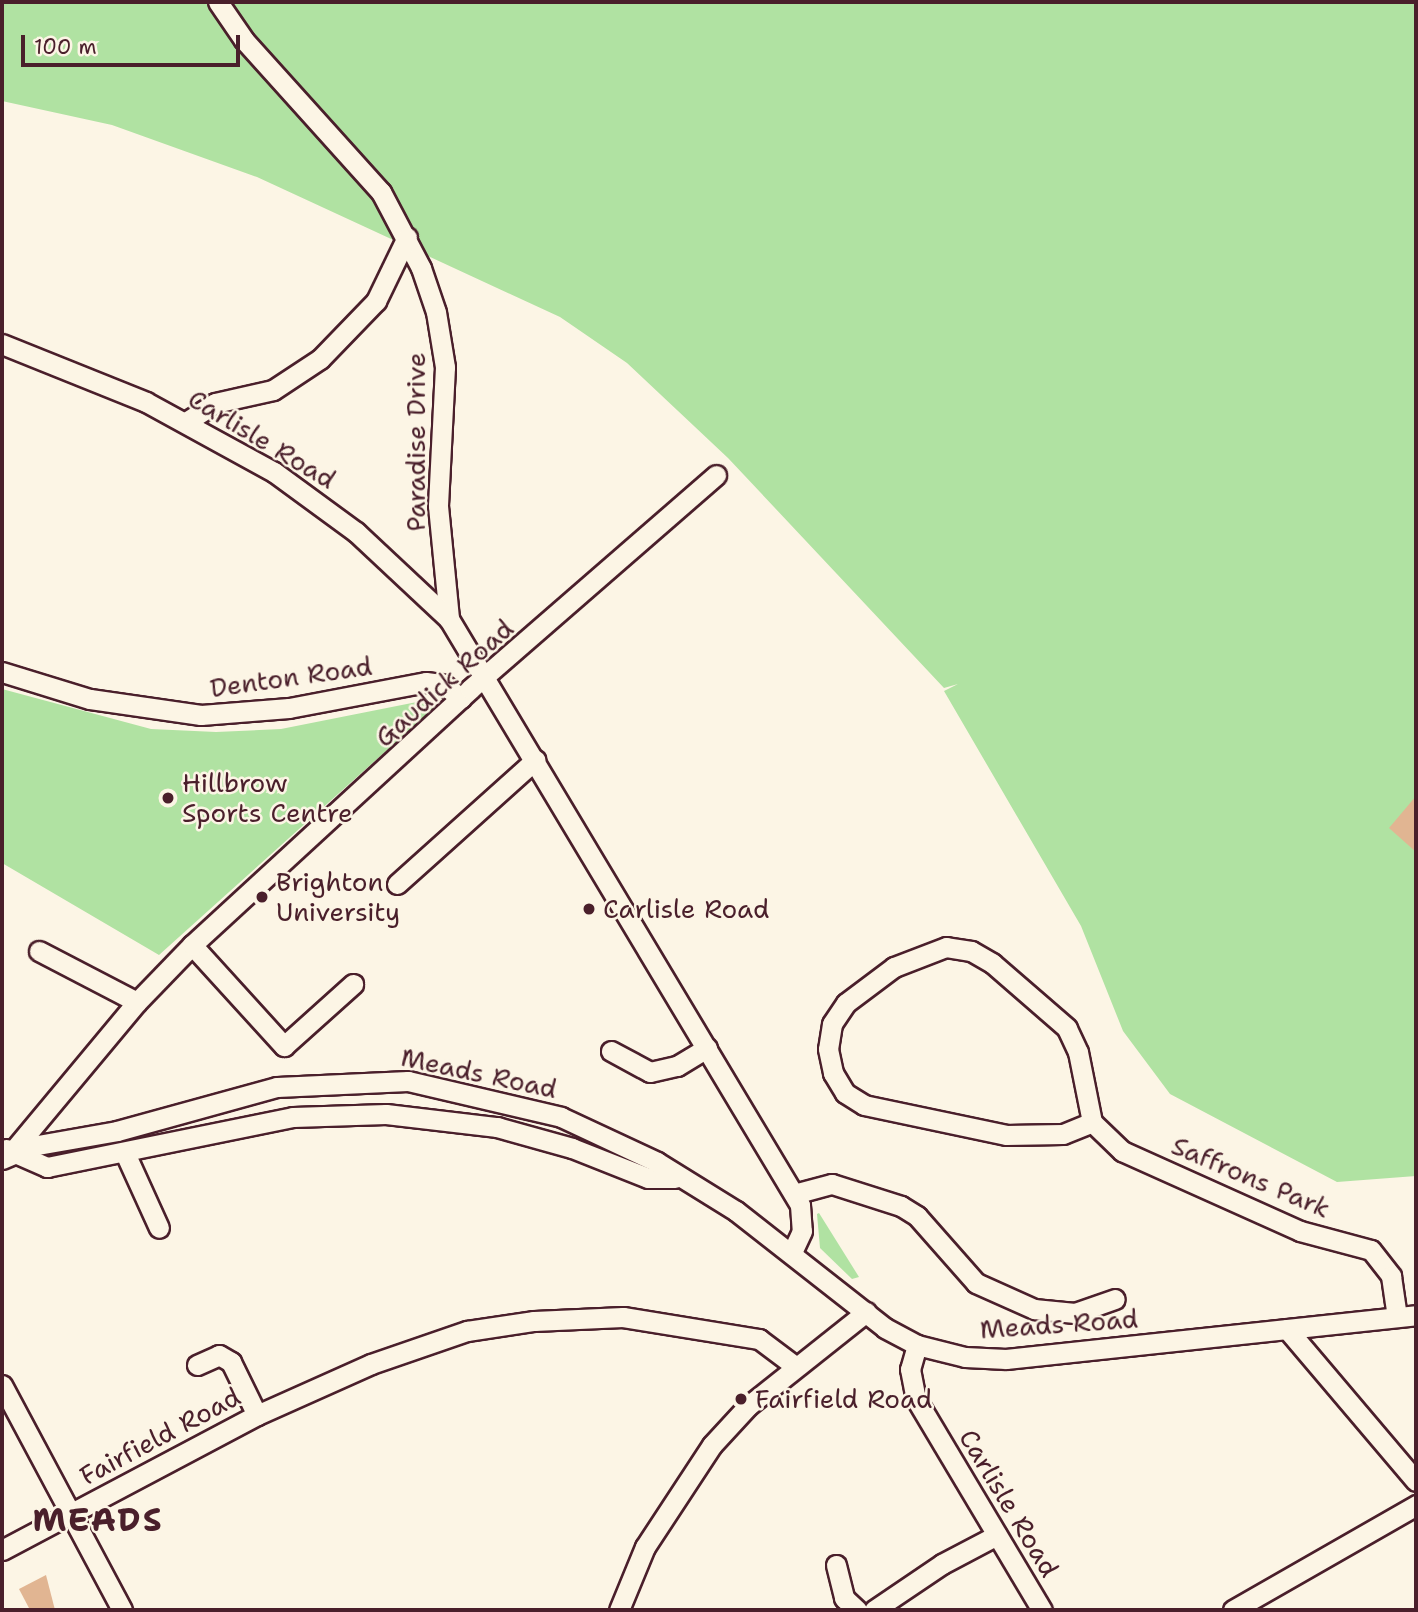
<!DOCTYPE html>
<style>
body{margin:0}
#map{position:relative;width:1418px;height:1612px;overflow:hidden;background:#fcf5e5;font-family:"Shantell Sans",sans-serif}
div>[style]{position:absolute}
.green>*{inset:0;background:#b0e2a2}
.building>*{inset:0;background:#e1b592}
.roads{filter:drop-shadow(2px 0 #4a1f2b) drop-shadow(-2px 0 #4a1f2b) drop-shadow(0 2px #4a1f2b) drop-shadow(0 -2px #4a1f2b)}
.minor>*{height:19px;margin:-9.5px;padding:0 9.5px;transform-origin:9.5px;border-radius:9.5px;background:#fcf5e5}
.dots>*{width:19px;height:19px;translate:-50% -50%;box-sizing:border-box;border:4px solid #fcf5e5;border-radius:50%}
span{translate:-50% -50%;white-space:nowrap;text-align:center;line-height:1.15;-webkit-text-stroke:5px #fcf5e5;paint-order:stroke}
.street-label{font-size:26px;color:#4a1f2b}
.poi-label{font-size:26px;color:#4a1f2b}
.left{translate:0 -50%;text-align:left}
.district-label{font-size:33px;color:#4a1f2b;font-weight:700;letter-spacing:2px}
.frame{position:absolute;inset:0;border:4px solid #4a1f2b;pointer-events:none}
.scale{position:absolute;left:21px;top:35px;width:219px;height:32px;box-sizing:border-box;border:4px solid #4a1f2b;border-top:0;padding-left:9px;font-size:21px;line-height:24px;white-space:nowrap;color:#4a1f2b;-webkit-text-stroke:5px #fcf5e5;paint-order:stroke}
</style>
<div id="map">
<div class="green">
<div style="clip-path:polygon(2px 2px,1416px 2px,1416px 1176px,1337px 1182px,1170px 1094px,1123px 1031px,1081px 926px,944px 691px,958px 684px,944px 688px,728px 458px,627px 363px,560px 317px,257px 177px,112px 125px,2px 101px)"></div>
<div style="clip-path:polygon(2px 689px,151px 729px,216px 732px,281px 729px,427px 700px,437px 705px,159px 955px,2px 863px)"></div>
<div style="clip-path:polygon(817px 1214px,819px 1213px,859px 1277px,852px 1279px,820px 1248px)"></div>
</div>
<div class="building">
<div style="clip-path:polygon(1416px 796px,1416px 852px,1389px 828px)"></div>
<div style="clip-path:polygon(46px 1575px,55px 1610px,30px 1610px,19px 1589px)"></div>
</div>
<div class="roads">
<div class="minor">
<div style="left:218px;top:2px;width:46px;rotate:55.6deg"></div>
<div style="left:244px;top:40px;width:205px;rotate:48deg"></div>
<div style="left:381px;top:192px;width:86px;rotate:62.2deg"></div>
<div style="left:421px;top:268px;width:46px;rotate:71.2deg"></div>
<div style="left:436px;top:312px;width:56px;rotate:80.7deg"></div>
<div style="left:445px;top:367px;width:139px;rotate:92.9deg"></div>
<div style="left:438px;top:506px;width:114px;rotate:84.4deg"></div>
<div style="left:2px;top:344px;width:155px;rotate:21.9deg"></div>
<div style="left:146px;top:402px;width:146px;rotate:28.7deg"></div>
<div style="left:274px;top:472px;width:102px;rotate:36.2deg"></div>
<div style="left:356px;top:532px;width:127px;rotate:43.1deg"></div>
<div style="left:449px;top:619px;width:683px;rotate:59.08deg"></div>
<div style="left:800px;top:1205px;width:26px;rotate:86deg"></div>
<div style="left:802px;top:1231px;width:23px;rotate:115deg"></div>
<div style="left:186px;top:422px;width:35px;rotate:-33deg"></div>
<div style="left:215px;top:403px;width:59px;rotate:-12.6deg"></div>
<div style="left:273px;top:390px;width:56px;rotate:-33.4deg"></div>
<div style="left:320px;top:359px;width:81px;rotate:-46deg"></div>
<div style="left:376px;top:301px;width:71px;rotate:-64.2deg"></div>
<div style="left:2px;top:672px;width:92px;rotate:17.1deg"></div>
<div style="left:90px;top:699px;width:112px;rotate:8.2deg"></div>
<div style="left:201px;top:715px;width:88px;rotate:-4.5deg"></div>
<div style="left:289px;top:708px;width:139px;rotate:-10.7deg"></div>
<div style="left:426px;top:682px;width:17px;rotate:7deg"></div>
<div style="left:443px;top:684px;width:23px;rotate:38deg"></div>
<div style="left:397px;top:884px;width:186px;rotate:-41.9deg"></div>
<div style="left:192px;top:945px;width:137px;rotate:47.7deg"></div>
<div style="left:284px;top:1046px;width:93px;rotate:-41.9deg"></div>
<div style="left:39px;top:951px;width:110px;rotate:27.5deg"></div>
<div style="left:611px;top:1051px;width:44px;rotate:28.3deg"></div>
<div style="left:650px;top:1072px;width:28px;rotate:-13deg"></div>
<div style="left:677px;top:1066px;width:35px;rotate:-31deg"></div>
<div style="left:1092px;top:1122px;width:71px;rotate:-101.3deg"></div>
<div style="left:1078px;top:1052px;width:26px;rotate:-115deg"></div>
<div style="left:1067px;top:1028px;width:99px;rotate:-139.1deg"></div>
<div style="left:992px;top:963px;width:24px;rotate:-150deg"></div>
<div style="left:971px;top:951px;width:25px;rotate:-171deg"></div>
<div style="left:946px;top:947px;width:56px;rotate:159deg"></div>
<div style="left:894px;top:967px;width:60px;rotate:143.1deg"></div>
<div style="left:846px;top:1003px;width:25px;rotate:124deg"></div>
<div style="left:832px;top:1024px;width:25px;rotate:99deg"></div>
<div style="left:828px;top:1049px;width:25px;rotate:78deg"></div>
<div style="left:833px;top:1073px;width:23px;rotate:59deg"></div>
<div style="left:845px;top:1093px;width:22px;rotate:32deg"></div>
<div style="left:864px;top:1105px;width:145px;rotate:11.9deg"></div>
<div style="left:1006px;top:1135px;width:57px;rotate:-1deg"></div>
<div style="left:1063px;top:1134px;width:31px;rotate:-22deg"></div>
<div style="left:1092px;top:1122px;width:42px;rotate:44deg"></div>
<div style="left:1122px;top:1151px;width:195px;rotate:24.2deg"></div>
<div style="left:1300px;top:1231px;width:73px;rotate:15deg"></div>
<div style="left:1371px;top:1250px;width:33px;rotate:52deg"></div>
<div style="left:1391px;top:1276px;width:41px;rotate:81.7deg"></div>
<div style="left:6px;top:1149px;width:45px;rotate:23.7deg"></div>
<div style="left:47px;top:1167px;width:251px;rotate:-11.5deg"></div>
<div style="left:293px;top:1117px;width:93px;rotate:-1.8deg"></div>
<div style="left:386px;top:1114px;width:112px;rotate:6.7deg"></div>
<div style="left:497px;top:1127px;width:78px;rotate:15.6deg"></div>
<div style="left:572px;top:1148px;width:82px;rotate:21.5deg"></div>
<div style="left:648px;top:1178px;width:27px"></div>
<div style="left:12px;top:1152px;width:195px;rotate:-50.2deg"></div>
<div style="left:137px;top:1002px;width:79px;rotate:-46deg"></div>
<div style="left:192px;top:945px;width:378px;rotate:-42.6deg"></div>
<div style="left:470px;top:689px;width:326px;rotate:-41deg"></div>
<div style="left:125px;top:1153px;width:82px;rotate:65.6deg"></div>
<div style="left:2px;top:1159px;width:33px;rotate:-23deg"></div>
<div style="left:32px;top:1146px;width:86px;rotate:-10deg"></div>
<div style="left:117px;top:1131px;width:166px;rotate:-15.4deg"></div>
<div style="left:277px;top:1087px;width:131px;rotate:-2.6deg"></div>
<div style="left:408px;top:1081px;width:157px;rotate:13.2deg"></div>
<div style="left:561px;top:1117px;width:106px;rotate:25.1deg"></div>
<div style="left:657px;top:1162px;width:93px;rotate:31.8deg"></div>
<div style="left:736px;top:1211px;width:189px;rotate:38.1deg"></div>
<div style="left:885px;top:1328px;width:36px;rotate:28deg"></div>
<div style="left:917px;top:1345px;width:49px;rotate:14deg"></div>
<div style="left:965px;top:1357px;width:41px;rotate:2.8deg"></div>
<div style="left:1006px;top:1359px;width:412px;rotate:-6.1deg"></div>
<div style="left:794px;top:1194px;width:39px;rotate:-15deg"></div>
<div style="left:832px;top:1184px;width:72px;rotate:17.7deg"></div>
<div style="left:901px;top:1206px;width:19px;rotate:32deg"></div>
<div style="left:917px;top:1216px;width:89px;rotate:48.6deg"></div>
<div style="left:976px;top:1283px;width:64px;rotate:24.1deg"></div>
<div style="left:1034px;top:1309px;width:41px;rotate:5.6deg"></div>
<div style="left:1075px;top:1313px;width:42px;rotate:-19.3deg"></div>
<div style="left:1287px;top:1329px;width:199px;rotate:49.7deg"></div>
<div style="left:917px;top:1345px;width:25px;rotate:106deg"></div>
<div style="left:910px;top:1369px;width:31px;rotate:79deg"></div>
<div style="left:916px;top:1399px;width:246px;rotate:59.2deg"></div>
<div style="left:197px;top:1365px;width:24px;rotate:-24deg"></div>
<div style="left:219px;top:1355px;width:14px;rotate:30deg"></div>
<div style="left:231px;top:1362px;width:59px;rotate:63.9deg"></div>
<div style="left:2px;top:1385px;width:255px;rotate:61.9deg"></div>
<div style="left:2px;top:1550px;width:289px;rotate:-27.9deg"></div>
<div style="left:257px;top:1415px;width:125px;rotate:-24.1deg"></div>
<div style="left:371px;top:1364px;width:102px;rotate:-19deg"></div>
<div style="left:467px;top:1331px;width:68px;rotate:-8.5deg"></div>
<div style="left:534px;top:1321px;width:89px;rotate:-2.6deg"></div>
<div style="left:623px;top:1317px;width:138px;rotate:9.2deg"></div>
<div style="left:759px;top:1339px;width:45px;rotate:36.9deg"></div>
<div style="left:836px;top:1565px;width:34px;rotate:76deg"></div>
<div style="left:844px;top:1598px;width:18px;rotate:43deg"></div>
<div style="left:619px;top:1610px;width:68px;rotate:-67.6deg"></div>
<div style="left:645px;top:1547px;width:122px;rotate:-56.7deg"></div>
<div style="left:712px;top:1445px;width:53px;rotate:-47.3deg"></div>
<div style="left:748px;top:1406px;width:151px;rotate:-38.5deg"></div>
<div style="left:874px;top:1610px;width:82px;rotate:-34.1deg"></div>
<div style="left:942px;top:1564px;width:62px;rotate:-27.8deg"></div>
<div style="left:1233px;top:1610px;width:211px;rotate:-29.8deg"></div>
</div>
</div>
<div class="dots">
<div style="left:168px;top:798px;background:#4a1f2b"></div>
<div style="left:262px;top:897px;background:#4a1f2b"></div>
<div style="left:589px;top:909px;background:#4a1f2b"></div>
<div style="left:741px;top:1399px;background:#4a1f2b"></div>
</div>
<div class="street-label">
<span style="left:262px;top:439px;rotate:31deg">Carlisle Road</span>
<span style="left:416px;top:442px;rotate:-90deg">Paradise Drive</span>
<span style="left:291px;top:677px;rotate:-8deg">Denton Road</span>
<span style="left:444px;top:683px;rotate:-42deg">Gaudick Road</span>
<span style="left:479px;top:1073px;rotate:12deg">Meads Road</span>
<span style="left:1251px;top:1177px;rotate:23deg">Saffrons Park</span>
<span style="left:1059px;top:1324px;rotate:-4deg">Meads Road</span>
<span style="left:160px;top:1436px;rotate:-28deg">Fairfield Road</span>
<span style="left:1009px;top:1503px;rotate:59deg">Carlisle Road</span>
</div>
<div class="poi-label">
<span class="left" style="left:182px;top:798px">Hillbrow<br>Sports Centre</span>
<span class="left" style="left:276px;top:897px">Brighton<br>University</span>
<span class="left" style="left:603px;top:909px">Carlisle Road</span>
<span class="left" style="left:755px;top:1399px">Fairfield Road</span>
</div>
<div class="district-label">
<span style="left:98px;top:1520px">MEADS</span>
</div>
<div class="frame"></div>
<div class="scale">100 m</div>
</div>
